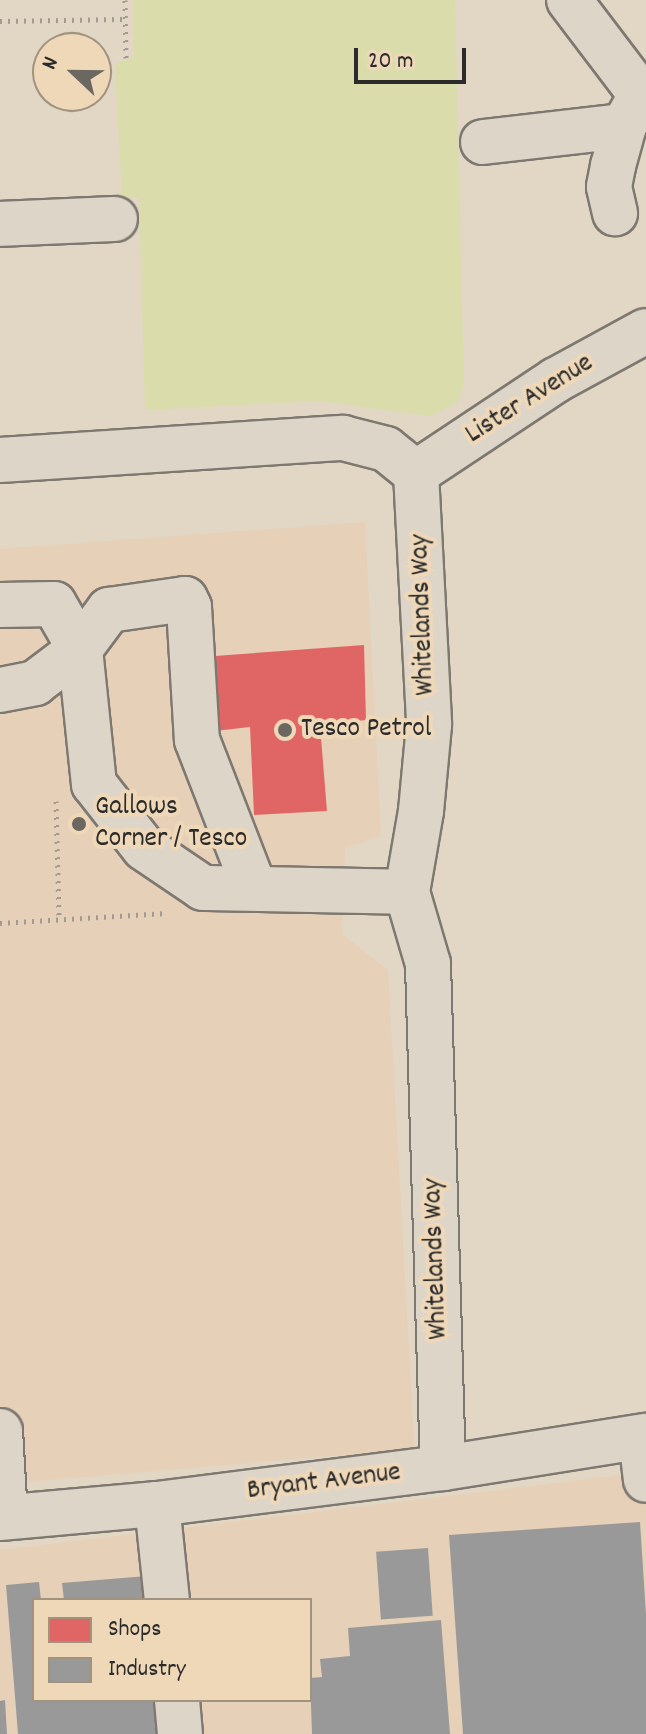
<!DOCTYPE html>
<style>
body{margin:0}
#map{position:relative;width:646px;height:1734px;overflow:hidden;background:#e2d6c5;font-family:Dekko,sans-serif}
div>[style]{position:absolute}
.built>*{inset:0;background:#e7d0b8}
.green>*{inset:0;background:#daddab}
.shops>*{inset:0;background:#e06666}
.industry>*{inset:0;background:#999;transform-origin:0 0}
.path>*{height:5px;margin-top:-2.5px;transform-origin:0;background:repeating-linear-gradient(90deg,#a19b94 0 2px,transparent 0 8px)}
.roads{filter:drop-shadow(2px 0 #7d7870) drop-shadow(-2px 0 #7d7870) drop-shadow(0 2px #7d7870) drop-shadow(0 -2px #7d7870)}
.minor>*{height:44px;margin:-22px;padding:0 22px;transform-origin:22px;border-radius:22px;background:#ded5c9}
.dots>*{width:22px;height:22px;translate:-50% -50%;box-sizing:border-box;border:4px solid #efd8b8;border-radius:50%}
span{translate:-50% -50%;white-space:nowrap;text-align:center;line-height:1.15;-webkit-text-stroke:8px #efd8b8;paint-order:stroke}
.street-label{font-size:28px;color:#2b2b2b}
.poi-label{font-size:28px;color:#2b2b2b}
.left{translate:0 -50%;text-align:left}
.legend{position:absolute;left:32px;top:1598px;width:280px;height:104px;box-sizing:border-box;background:#efd8b8;border:2px solid #a19380;margin:0;padding:10px 14px;list-style:none;font-size:24px;color:#2b2b2b}
.legend li{display:flex;align-items:center;gap:16px;height:40px}
.legend b{width:40px;border:2px solid #a19380}
.north{position:absolute;left:32px;top:32px;width:80px;height:80px;box-sizing:border-box;background:#efd8b8;border:2px solid #a19380;border-radius:50%;rotate:292deg;font-size:22px;font-weight:700;line-height:32px;text-align:center;color:#2b2b2b}
.north::after{content:'';display:block;margin:auto;width:28px;height:36px;background:#6b6761;clip-path:polygon(50% 0,100% 100%,50% 72%,0 100%)}
.scale{position:absolute;left:354px;top:48px;width:112px;height:36px;box-sizing:border-box;border:4px solid #2b2b2b;border-top:0;padding-left:10px;font-size:24px;line-height:28px;white-space:nowrap;color:#2b2b2b;-webkit-text-stroke:6px #efd8b8;paint-order:stroke}
</style>
<div id="map">
<div class="built">
<div style="clip-path:polygon(365px 522px,381px 836px,345px 848px,342px 934px,388px 970px,415px 1459px,367px 1453px,0 1484px,0 549px)"></div>
<div style="clip-path:polygon(evenodd,646px 1472px,646px 1734px,0 1734px,0 1550px,646px 1472px,34px 1600px,310px 1600px,310px 1700px,34px 1700px,34px 1600px)"></div>
</div>
<div class="green">
<div style="clip-path:polygon(133px 0,455px 0,464px 386px,457px 403px,430px 416px,319px 401px,145px 410px,139px 198px,122px 198px,115px 64px,134px 57px)"></div>
</div>
<div class="shops">
<div style="clip-path:polygon(364px 645px,366px 720px,320px 725px,327px 811px,254px 815px,250px 727px,206px 732px,201px 657px)"></div>
</div>
<div class="industry">
<div style="clip-path:polygon(640px 1522px,646px 1614px,646px 1734px,463px 1734px,449px 1535px)"></div>
<div style="left:428px;top:1548px;width:68px;height:52px;rotate:86deg"></div>
<div style="clip-path:polygon(159px 1575px,161px 1600px,64px 1600px,62px 1583px)"></div>
<div style="clip-path:polygon(39px 1582px,41px 1600px,34px 1600px,34px 1700px,170px 1700px,172px 1734px,18px 1734px,6px 1585px)"></div>
<div style="clip-path:polygon(441px 1620px,450px 1734px,312px 1734px,310px 1678px,322px 1677px,320px 1659px,350px 1656px,348px 1628px)"></div>
<div style="clip-path:polygon(5px 1700px,7px 1734px,0 1734px,0 1701px)"></div>
</div>
<div class="path">
<div style="left:125px;top:0;width:58px;rotate:89deg"></div>
<div style="left:0;top:21px;width:124px;rotate:-0.9deg"></div>
<div style="left:56px;top:801px;width:118px;rotate:88.5deg"></div>
<div style="left:0;top:923px;width:167px;rotate:-3.4deg"></div>
</div>
<div class="roads">
<div class="minor">
<div style="left:569px;top:0;width:119px;rotate:52.8deg"></div>
<div style="left:641px;top:95px;width:35px;rotate:119deg"></div>
<div style="left:624px;top:126px;width:41px;rotate:105.4deg"></div>
<div style="left:613px;top:166px;width:21px;rotate:101deg"></div>
<div style="left:609px;top:187px;width:27px;rotate:77deg"></div>
<div style="left:483px;top:142px;width:142px;rotate:-6.5deg"></div>
<div style="left:0;top:224px;width:115px;rotate:-2.5deg"></div>
<div style="left:0;top:460px;width:344px;rotate:-3.7deg"></div>
<div style="left:343px;top:438px;width:44px;rotate:14.3deg"></div>
<div style="left:386px;top:449px;width:38px;rotate:39deg"></div>
<div style="left:416px;top:473px;width:252px;rotate:87deg"></div>
<div style="left:429px;top:725px;width:86px;rotate:95.3deg"></div>
<div style="left:421px;top:811px;width:82px;rotate:99.8deg"></div>
<div style="left:407px;top:892px;width:75px;rotate:73.7deg"></div>
<div style="left:428px;top:964px;width:504px;rotate:88.3deg"></div>
<div style="left:416px;top:473px;width:168px;rotate:-33.6deg"></div>
<div style="left:556px;top:380px;width:102px;rotate:-28.6deg"></div>
<div style="left:0;top:605px;width:54px;rotate:-1.1deg"></div>
<div style="left:54px;top:604px;width:52px;rotate:60deg"></div>
<div style="left:80px;top:649px;width:136px;rotate:84.1deg"></div>
<div style="left:94px;top:784px;width:81px;rotate:52deg"></div>
<div style="left:144px;top:848px;width:71px;rotate:34.1deg"></div>
<div style="left:203px;top:888px;width:204px;rotate:1.1deg"></div>
<div style="left:0;top:690px;width:36px;rotate:-11deg"></div>
<div style="left:35px;top:683px;width:56px;rotate:-37.1deg"></div>
<div style="left:80px;top:649px;width:49px;rotate:-53.4deg"></div>
<div style="left:109px;top:610px;width:77px;rotate:-8.2deg"></div>
<div style="left:185px;top:599px;width:9px;rotate:63deg"></div>
<div style="left:189px;top:607px;width:133px;rotate:86.6deg"></div>
<div style="left:197px;top:740px;width:158px;rotate:68.8deg"></div>
<div style="left:0;top:1431px;width:86px;rotate:86.7deg"></div>
<div style="left:641px;top:1437px;width:43px;rotate:83.4deg"></div>
<div style="left:157px;top:1504px;width:97px;rotate:84.1deg"></div>
<div style="left:0;top:1518px;width:158px;rotate:-5.1deg"></div>
<div style="left:157px;top:1504px;width:288px;rotate:-7.2deg"></div>
<div style="left:443px;top:1468px;width:206px;rotate:-9deg"></div>
<div style="left:177px;top:1700px;width:34px;rotate:85deg"></div>
</div>
</div>
<div class="dots">
<div style="left:285px;top:730px;background:#6b6761"></div>
<div style="left:79px;top:824px;background:#6b6761"></div>
</div>
<div class="street-label">
<span style="left:530px;top:400px;rotate:-32deg">Lister Avenue</span>
<span style="left:424px;top:615px;rotate:-92deg">Whitelands Way</span>
<span style="left:437px;top:1259px;rotate:-92deg">Whitelands Way</span>
<span style="left:324px;top:1483px;rotate:-7deg">Bryant Avenue</span>
</div>
<div class="poi-label">
<span class="left" style="left:301px;top:730px">Tesco Petrol</span>
<span class="left" style="left:95px;top:824px">Gallows<br>Corner / Tesco</span>
</div>
<ul class="legend">
<li><b style="height:22px;background:#e06666"></b>Shops</li>
<li><b style="height:22px;background:#999"></b>Industry</li>
</ul>
<div class="north">N</div>
<div class="scale">20 m</div>
</div>
